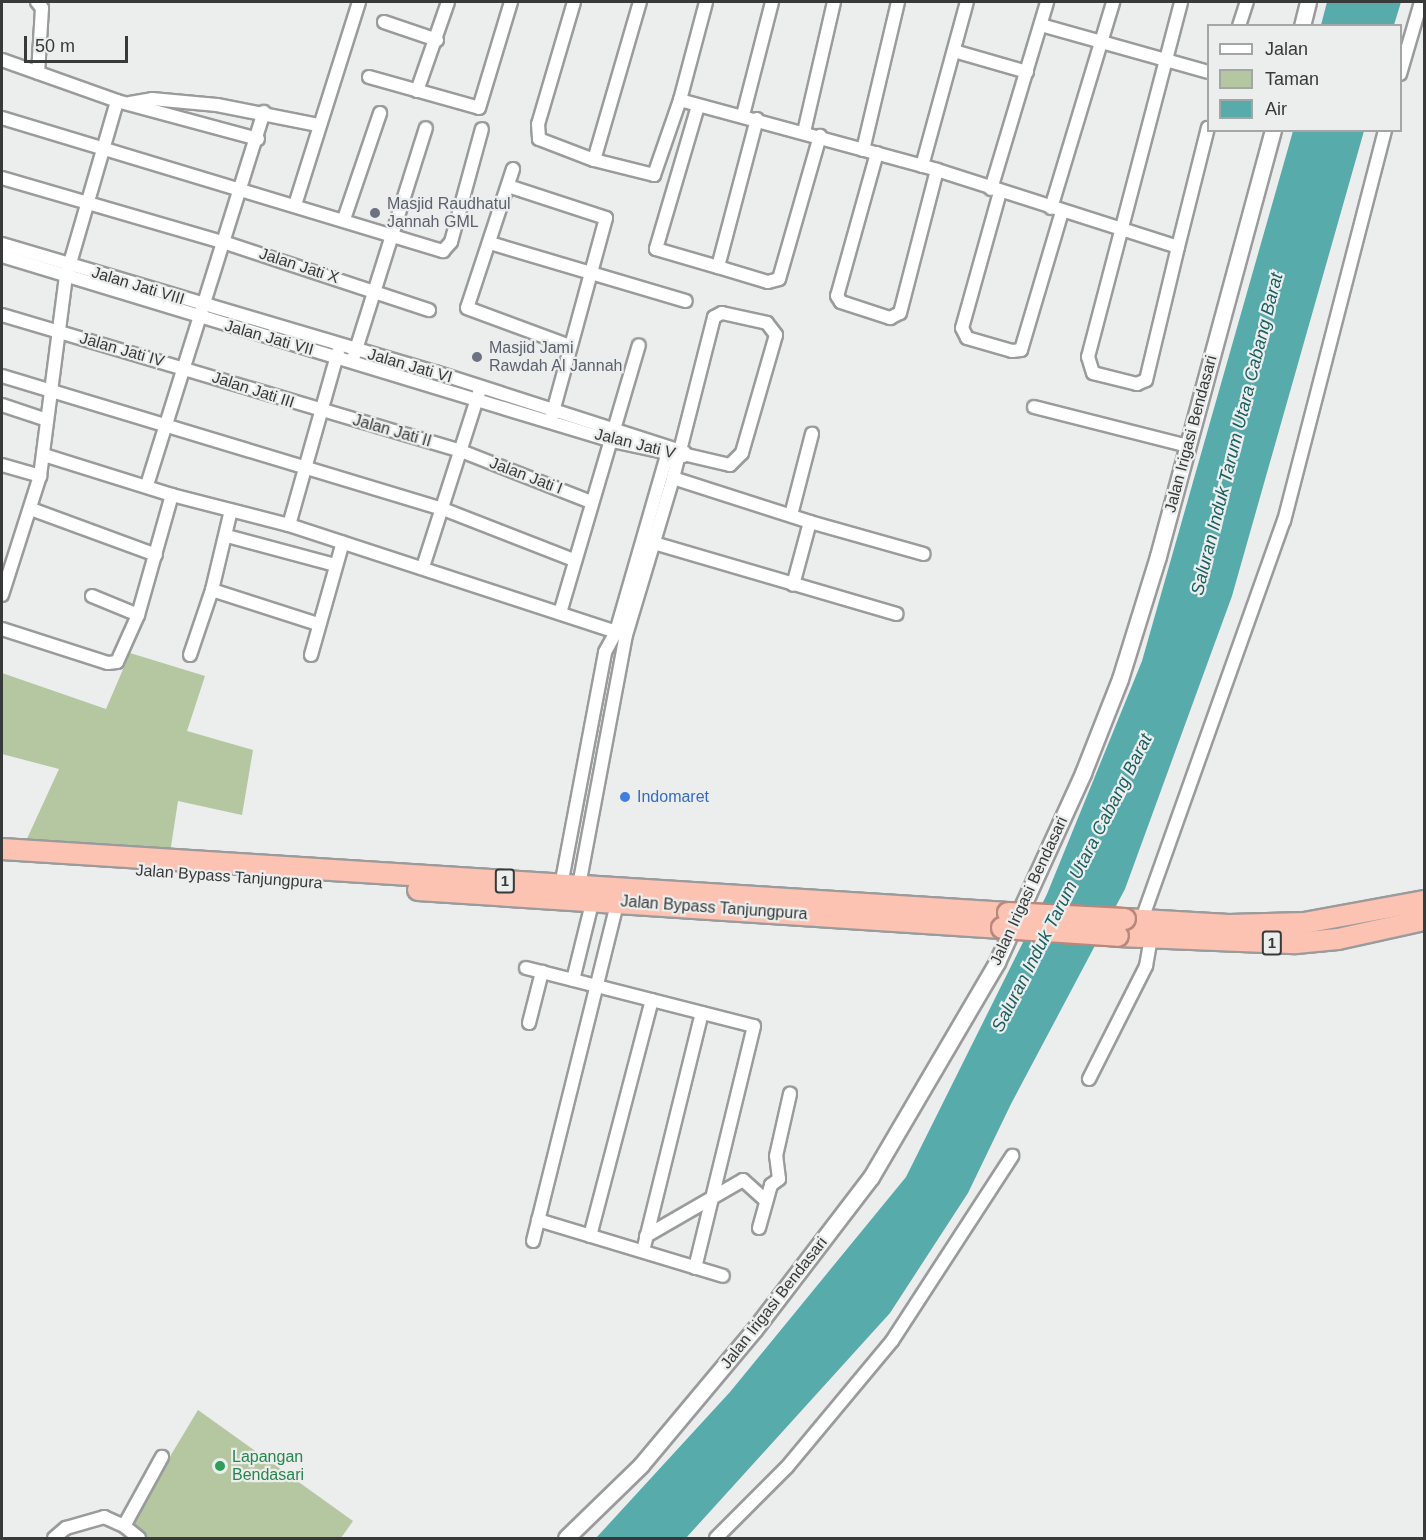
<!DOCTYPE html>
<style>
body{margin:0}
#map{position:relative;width:1426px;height:1540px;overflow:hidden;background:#eceded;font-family:Helvetica,sans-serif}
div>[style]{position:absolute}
.green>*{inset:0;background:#b4c7a1}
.water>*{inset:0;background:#58abab}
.roads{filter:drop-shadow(2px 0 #9a9b9c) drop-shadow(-2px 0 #9a9b9c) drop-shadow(0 2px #9a9b9c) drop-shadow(0 -2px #9a9b9c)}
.minor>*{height:12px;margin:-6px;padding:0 6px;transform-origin:6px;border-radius:6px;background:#fff}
.tertiary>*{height:15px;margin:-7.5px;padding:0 7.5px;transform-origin:7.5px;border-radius:7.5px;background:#fff}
.trunk>*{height:20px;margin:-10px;padding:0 10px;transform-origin:10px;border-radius:10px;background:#fcc2b2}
.bridges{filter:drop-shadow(2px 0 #b7887b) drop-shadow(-2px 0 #b7887b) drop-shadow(0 2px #b7887b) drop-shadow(0 -2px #b7887b)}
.trunk-bridge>*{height:20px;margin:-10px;padding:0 10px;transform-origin:10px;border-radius:10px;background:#fcc2b2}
.dots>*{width:16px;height:16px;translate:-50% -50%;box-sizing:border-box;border:3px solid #eceded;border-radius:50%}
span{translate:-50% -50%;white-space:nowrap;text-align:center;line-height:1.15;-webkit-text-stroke:4.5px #eceded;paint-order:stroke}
.shield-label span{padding:2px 4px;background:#eceded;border:2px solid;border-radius:4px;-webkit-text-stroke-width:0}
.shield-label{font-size:15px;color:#383939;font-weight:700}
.worship-label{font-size:16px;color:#5b616d}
.left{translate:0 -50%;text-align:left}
.street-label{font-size:16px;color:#383939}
.shop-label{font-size:16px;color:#366cbe}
.leisure-label{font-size:16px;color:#27864d}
.water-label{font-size:18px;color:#195f5f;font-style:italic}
.frame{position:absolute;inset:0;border:3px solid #383939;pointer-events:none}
.legend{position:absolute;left:1207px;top:24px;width:195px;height:108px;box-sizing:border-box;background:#eceded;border:2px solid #a4a5a5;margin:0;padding:8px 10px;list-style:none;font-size:18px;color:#383939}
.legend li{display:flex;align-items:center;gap:12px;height:30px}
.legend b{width:30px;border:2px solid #a4a5a5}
.scale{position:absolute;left:24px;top:36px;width:104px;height:27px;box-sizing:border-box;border:3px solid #383939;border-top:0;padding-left:8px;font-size:18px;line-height:21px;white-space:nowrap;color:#383939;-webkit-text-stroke:4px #eceded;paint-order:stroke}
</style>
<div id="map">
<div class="green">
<div style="clip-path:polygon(130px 653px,205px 676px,187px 731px,253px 750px,242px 815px,178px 801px,170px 853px,25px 843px,59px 769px,2px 754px,2px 673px,106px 709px)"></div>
<div style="clip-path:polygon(198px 1410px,353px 1521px,341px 1538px,139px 1538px,127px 1528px)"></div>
</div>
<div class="water">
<div style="clip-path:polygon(1327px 2px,1401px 2px,1394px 25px,1321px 25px)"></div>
<div style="clip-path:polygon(1293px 131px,1364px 131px,1232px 596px,1125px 889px,1011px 1104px,968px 1193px,890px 1313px,686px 1538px,596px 1538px,730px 1392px,906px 1177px,1047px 894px,1142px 661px)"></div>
</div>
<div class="roads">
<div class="minor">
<div style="left:37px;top:2px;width:8px;rotate:50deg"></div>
<div style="left:42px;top:8px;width:65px;rotate:93.5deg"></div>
<div style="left:574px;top:2px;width:127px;rotate:106.4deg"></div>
<div style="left:538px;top:124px;width:15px;rotate:86deg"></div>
<div style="left:539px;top:139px;width:59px;rotate:20.9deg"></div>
<div style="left:594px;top:160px;width:62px;rotate:14deg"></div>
<div style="left:654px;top:175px;width:79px;rotate:-70.9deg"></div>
<div style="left:680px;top:100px;width:101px;rotate:-75.1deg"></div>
<div style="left:384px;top:22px;width:56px;rotate:18.8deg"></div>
<div style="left:1041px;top:25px;width:173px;rotate:15.7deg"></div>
<div style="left:1239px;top:26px;width:25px;rotate:-72deg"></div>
<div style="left:954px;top:51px;width:76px;rotate:16deg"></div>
<div style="left:2px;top:60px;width:122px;rotate:19.6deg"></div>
<div style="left:117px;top:101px;width:146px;rotate:15.1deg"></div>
<div style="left:1400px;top:74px;width:75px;rotate:-73.7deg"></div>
<div style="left:369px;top:77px;width:114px;rotate:15.7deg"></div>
<div style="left:479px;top:108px;width:111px;rotate:-73.2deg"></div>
<div style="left:417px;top:91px;width:94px;rotate:-70.8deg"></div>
<div style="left:680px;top:100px;width:266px;rotate:15.2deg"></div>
<div style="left:937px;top:170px;width:253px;rotate:17.7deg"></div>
<div style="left:1178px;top:247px;width:123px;rotate:-75.9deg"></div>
<div style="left:130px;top:103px;width:22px;rotate:-10deg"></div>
<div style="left:152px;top:99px;width:65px;rotate:5.3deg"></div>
<div style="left:217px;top:105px;width:103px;rotate:11.2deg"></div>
<div style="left:698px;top:106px;width:149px;rotate:106.4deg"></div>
<div style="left:656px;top:249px;width:65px;rotate:16.2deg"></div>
<div style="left:743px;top:115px;width:117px;rotate:-75.6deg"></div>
<div style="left:2px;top:118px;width:461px;rotate:16.8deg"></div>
<div style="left:443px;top:251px;width:12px;rotate:-48deg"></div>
<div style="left:451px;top:242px;width:117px;rotate:-74.7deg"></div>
<div style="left:757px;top:119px;width:153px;rotate:104.8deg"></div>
<div style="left:718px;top:267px;width:52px;rotate:16.7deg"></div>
<div style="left:768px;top:282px;width:11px;rotate:-15deg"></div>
<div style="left:779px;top:279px;width:149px;rotate:-74deg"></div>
<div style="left:804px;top:132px;width:133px;rotate:-77deg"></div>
<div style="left:863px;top:150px;width:152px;rotate:-76.7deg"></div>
<div style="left:877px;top:153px;width:148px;rotate:105.6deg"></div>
<div style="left:837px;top:296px;width:7px;rotate:56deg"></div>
<div style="left:841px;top:302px;width:52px;rotate:18.1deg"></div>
<div style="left:890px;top:318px;width:11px;rotate:-27deg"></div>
<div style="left:900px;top:313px;width:148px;rotate:-75.5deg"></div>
<div style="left:594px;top:160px;width:165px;rotate:-73.8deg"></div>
<div style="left:922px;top:166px;width:170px;rotate:-74.7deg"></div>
<div style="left:513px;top:169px;width:146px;rotate:108.3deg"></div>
<div style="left:467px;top:308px;width:110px;rotate:20.3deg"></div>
<div style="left:2px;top:178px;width:230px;rotate:16.2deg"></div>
<div style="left:223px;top:242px;width:217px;rotate:18.3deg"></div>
<div style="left:508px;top:186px;width:103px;rotate:18.1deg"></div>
<div style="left:606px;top:218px;width:205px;rotate:105.3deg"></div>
<div style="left:991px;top:189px;width:195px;rotate:-73.3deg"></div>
<div style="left:1000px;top:192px;width:141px;rotate:105.6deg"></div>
<div style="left:962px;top:328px;width:11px;rotate:63deg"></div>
<div style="left:967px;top:338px;width:47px;rotate:16.1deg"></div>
<div style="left:1012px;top:351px;width:9px;rotate:-6deg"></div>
<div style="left:1021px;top:350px;width:144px;rotate:-73.5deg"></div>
<div style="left:295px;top:205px;width:213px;rotate:-72.5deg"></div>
<div style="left:1051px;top:208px;width:215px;rotate:-73.2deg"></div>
<div style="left:344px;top:219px;width:112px;rotate:-71.2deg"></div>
<div style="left:490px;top:243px;width:204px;rotate:16.5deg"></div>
<div style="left:2px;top:244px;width:452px;rotate:16.5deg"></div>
<div style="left:435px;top:372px;width:262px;rotate:17.8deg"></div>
<div style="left:1178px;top:247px;width:137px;rotate:103.5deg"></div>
<div style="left:1146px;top:380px;width:10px;rotate:156deg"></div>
<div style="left:1137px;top:384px;width:45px;rotate:-166deg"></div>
<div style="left:1093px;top:373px;width:17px;rotate:-107deg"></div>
<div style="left:1088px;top:357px;width:367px;rotate:-75.3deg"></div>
<div style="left:2px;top:256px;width:637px;rotate:16.87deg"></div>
<div style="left:612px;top:441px;width:73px;rotate:11.9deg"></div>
<div style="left:2px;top:315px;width:479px;rotate:16.5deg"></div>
<div style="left:461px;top:451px;width:140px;rotate:21.4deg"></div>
<div style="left:353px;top:359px;width:242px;rotate:-72.5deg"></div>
<div style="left:2px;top:376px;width:461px;rotate:16.8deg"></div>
<div style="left:443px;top:509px;width:141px;rotate:21.3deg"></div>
<div style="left:2px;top:405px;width:47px;rotate:18.4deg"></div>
<div style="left:1034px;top:407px;width:159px;rotate:14.2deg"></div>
<div style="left:44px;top:455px;width:134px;rotate:17.4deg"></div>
<div style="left:172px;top:495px;width:121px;rotate:14.4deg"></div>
<div style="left:289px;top:525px;width:354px;rotate:18.1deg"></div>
<div style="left:626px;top:635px;width:164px;rotate:-73.3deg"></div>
<div style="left:673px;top:478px;width:166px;rotate:-75.7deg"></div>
<div style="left:714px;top:317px;width:9px;rotate:-27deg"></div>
<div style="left:722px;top:313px;width:46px;rotate:12.5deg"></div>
<div style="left:767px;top:323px;width:15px;rotate:53deg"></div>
<div style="left:776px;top:335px;width:123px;rotate:106.1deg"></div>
<div style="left:742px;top:453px;width:17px;rotate:135deg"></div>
<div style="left:730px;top:465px;width:44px;rotate:-166.9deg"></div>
<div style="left:2px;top:465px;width:40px;rotate:16deg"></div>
<div style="left:673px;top:478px;width:144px;rotate:17.8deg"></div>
<div style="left:810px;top:522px;width:65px;rotate:105.1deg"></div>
<div style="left:147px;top:485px;width:391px;rotate:-72.6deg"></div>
<div style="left:31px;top:509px;width:133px;rotate:20.2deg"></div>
<div style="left:791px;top:515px;width:84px;rotate:-75.5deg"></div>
<div style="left:810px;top:522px;width:118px;rotate:15.7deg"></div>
<div style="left:289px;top:525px;width:180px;rotate:-74.2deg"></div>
<div style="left:227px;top:536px;width:112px;rotate:15deg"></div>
<div style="left:647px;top:541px;width:260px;rotate:16.3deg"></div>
<div style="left:423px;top:567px;width:183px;rotate:-72.2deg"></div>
<div style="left:212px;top:590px;width:111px;rotate:17.8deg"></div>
<div style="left:2px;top:595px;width:125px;rotate:-72.3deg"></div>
<div style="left:40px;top:476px;width:201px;rotate:-82.6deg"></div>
<div style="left:66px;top:277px;width:183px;rotate:-73.8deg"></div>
<div style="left:92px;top:596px;width:50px;rotate:22.4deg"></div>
<div style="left:560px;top:613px;width:279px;rotate:-73.6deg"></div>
<div style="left:2px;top:629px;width:111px;rotate:17.8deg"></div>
<div style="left:108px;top:663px;width:9px;rotate:-6deg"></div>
<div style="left:117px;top:662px;width:51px;rotate:-65.9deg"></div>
<div style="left:138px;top:615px;width:125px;rotate:-74.2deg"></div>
<div style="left:190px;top:655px;width:69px;rotate:-71.3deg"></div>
<div style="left:212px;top:590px;width:82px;rotate:-76.6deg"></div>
<div style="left:311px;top:655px;width:117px;rotate:-74.2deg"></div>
<div style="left:560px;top:891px;width:243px;rotate:-79.3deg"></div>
<div style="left:605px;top:652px;width:23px;rotate:-61deg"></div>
<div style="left:616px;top:632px;width:184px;rotate:-73.9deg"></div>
<div style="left:578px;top:891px;width:260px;rotate:-79.4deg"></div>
<div style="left:1142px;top:919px;width:423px;rotate:-70.4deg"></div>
<div style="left:1284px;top:521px;width:404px;rotate:-75.5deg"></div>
<div style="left:526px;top:968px;width:235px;rotate:14.3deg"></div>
<div style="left:754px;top:1026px;width:249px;rotate:103.7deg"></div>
<div style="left:573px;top:980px;width:83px;rotate:-76.1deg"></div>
<div style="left:529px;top:1023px;width:53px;rotate:-75.7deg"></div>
<div style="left:1089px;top:1079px;width:127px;rotate:-63.2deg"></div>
<div style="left:1146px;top:966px;width:28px;rotate:-80deg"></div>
<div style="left:538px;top:1220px;width:193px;rotate:16.8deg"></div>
<div style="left:759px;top:1228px;width:45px;rotate:-74.4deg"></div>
<div style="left:771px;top:1185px;width:10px;rotate:-37deg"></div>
<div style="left:779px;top:1179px;width:23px;rotate:-97deg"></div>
<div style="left:776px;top:1156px;width:64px;rotate:-77.3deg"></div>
<div style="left:590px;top:1236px;width:244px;rotate:-75.3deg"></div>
<div style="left:646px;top:1236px;width:112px;rotate:-30deg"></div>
<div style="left:743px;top:1180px;width:31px;rotate:42deg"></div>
<div style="left:533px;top:1241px;width:350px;rotate:-76deg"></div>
<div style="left:643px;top:1251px;width:245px;rotate:-76.1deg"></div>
<div style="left:54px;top:1538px;width:16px;rotate:-40deg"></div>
<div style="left:66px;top:1528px;width:40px;rotate:-16deg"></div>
<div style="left:104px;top:1517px;width:22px;rotate:24deg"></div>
<div style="left:139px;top:1538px;width:19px;rotate:-141deg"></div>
<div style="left:124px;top:1526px;width:79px;rotate:-61.2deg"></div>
<div style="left:716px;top:1538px;width:100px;rotate:-45deg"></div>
<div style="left:787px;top:1467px;width:164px;rotate:-50.2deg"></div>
<div style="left:892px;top:1341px;width:221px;rotate:-57deg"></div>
</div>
<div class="tertiary">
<div style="left:1302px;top:26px;width:25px;rotate:-76deg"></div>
<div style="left:566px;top:1538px;width:105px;rotate:-44.2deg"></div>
<div style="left:641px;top:1465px;width:176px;rotate:-50.1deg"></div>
<div style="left:754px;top:1330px;width:193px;rotate:-52.6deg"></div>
<div style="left:871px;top:1177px;width:249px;rotate:-59.6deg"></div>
<div style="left:997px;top:962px;width:208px;rotate:-65.5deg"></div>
<div style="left:1083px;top:773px;width:101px;rotate:-68.5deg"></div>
<div style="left:1120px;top:679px;width:129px;rotate:-72.8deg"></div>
<div style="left:1158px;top:556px;width:441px;rotate:-74.9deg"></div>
</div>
<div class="trunk">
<div style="left:2px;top:849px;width:1008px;rotate:3.64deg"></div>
<div style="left:418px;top:890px;width:585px;rotate:3.72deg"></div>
<div style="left:1125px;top:919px;width:104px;rotate:3.3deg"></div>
<div style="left:1229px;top:925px;width:75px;rotate:-1.5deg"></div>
<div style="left:1304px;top:923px;width:122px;rotate:-10.4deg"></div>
<div style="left:1118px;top:936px;width:178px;rotate:2.3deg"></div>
<div style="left:1296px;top:943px;width:42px;rotate:-5.4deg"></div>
<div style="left:1338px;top:939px;width:88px;rotate:-12.5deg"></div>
</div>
</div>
<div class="bridges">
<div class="trunk-bridge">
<div style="left:1008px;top:913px;width:117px;rotate:2.9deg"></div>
<div style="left:1002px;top:928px;width:116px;rotate:3.9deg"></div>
</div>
</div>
<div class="dots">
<div style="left:375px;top:213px;background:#6b7280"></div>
<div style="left:477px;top:357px;background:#6b7280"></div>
<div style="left:625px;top:797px;background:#3f7fe0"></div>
<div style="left:220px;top:1466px;background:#2e9e5b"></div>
</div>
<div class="shield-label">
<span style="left:505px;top:881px">1</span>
<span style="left:1272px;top:943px">1</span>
</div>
<div class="worship-label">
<span class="left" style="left:387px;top:213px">Masjid Raudhatul<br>Jannah GML</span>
<span class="left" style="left:489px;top:357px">Masjid Jami<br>Rawdah Al Jannah</span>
</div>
<div class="street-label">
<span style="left:299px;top:266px;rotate:18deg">Jalan Jati X</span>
<span style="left:138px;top:286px;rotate:17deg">Jalan Jati VIII</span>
<span style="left:269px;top:338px;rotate:16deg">Jalan Jati VII</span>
<span style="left:122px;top:350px;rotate:16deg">Jalan Jati IV</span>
<span style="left:410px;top:366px;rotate:16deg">Jalan Jati VI</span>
<span style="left:253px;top:390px;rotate:18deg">Jalan Jati III</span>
<span style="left:392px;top:431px;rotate:16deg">Jalan Jati II</span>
<span style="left:1191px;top:434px;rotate:-75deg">Jalan Irigasi Bendasari</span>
<span style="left:635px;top:444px;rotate:14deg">Jalan Jati V</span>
<span style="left:526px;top:476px;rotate:21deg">Jalan Jati I</span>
<span style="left:229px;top:877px;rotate:4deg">Jalan Bypass Tanjungpura</span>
<span style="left:1029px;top:891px;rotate:-65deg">Jalan Irigasi Bendasari</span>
<span style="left:714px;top:908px;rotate:4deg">Jalan Bypass Tanjungpura</span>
<span style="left:774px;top:1303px;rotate:-52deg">Jalan Irigasi Bendasari</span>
</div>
<div class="shop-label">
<span class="left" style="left:637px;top:797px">Indomaret</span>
</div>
<div class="leisure-label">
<span class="left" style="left:232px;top:1466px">Lapangan<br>Bendasari</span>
</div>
<div class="water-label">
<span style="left:1237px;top:434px;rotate:-76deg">Saluran Induk Tarum Utara Cabang Barat</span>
<span style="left:1072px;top:883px;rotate:-63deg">Saluran Induk Tarum Utara Cabang Barat</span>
</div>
<div class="frame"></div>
<ul class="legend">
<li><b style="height:8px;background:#fff"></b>Jalan</li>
<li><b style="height:16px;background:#b4c7a1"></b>Taman</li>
<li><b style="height:16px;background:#58abab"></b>Air</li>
</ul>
<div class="scale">50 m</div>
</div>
